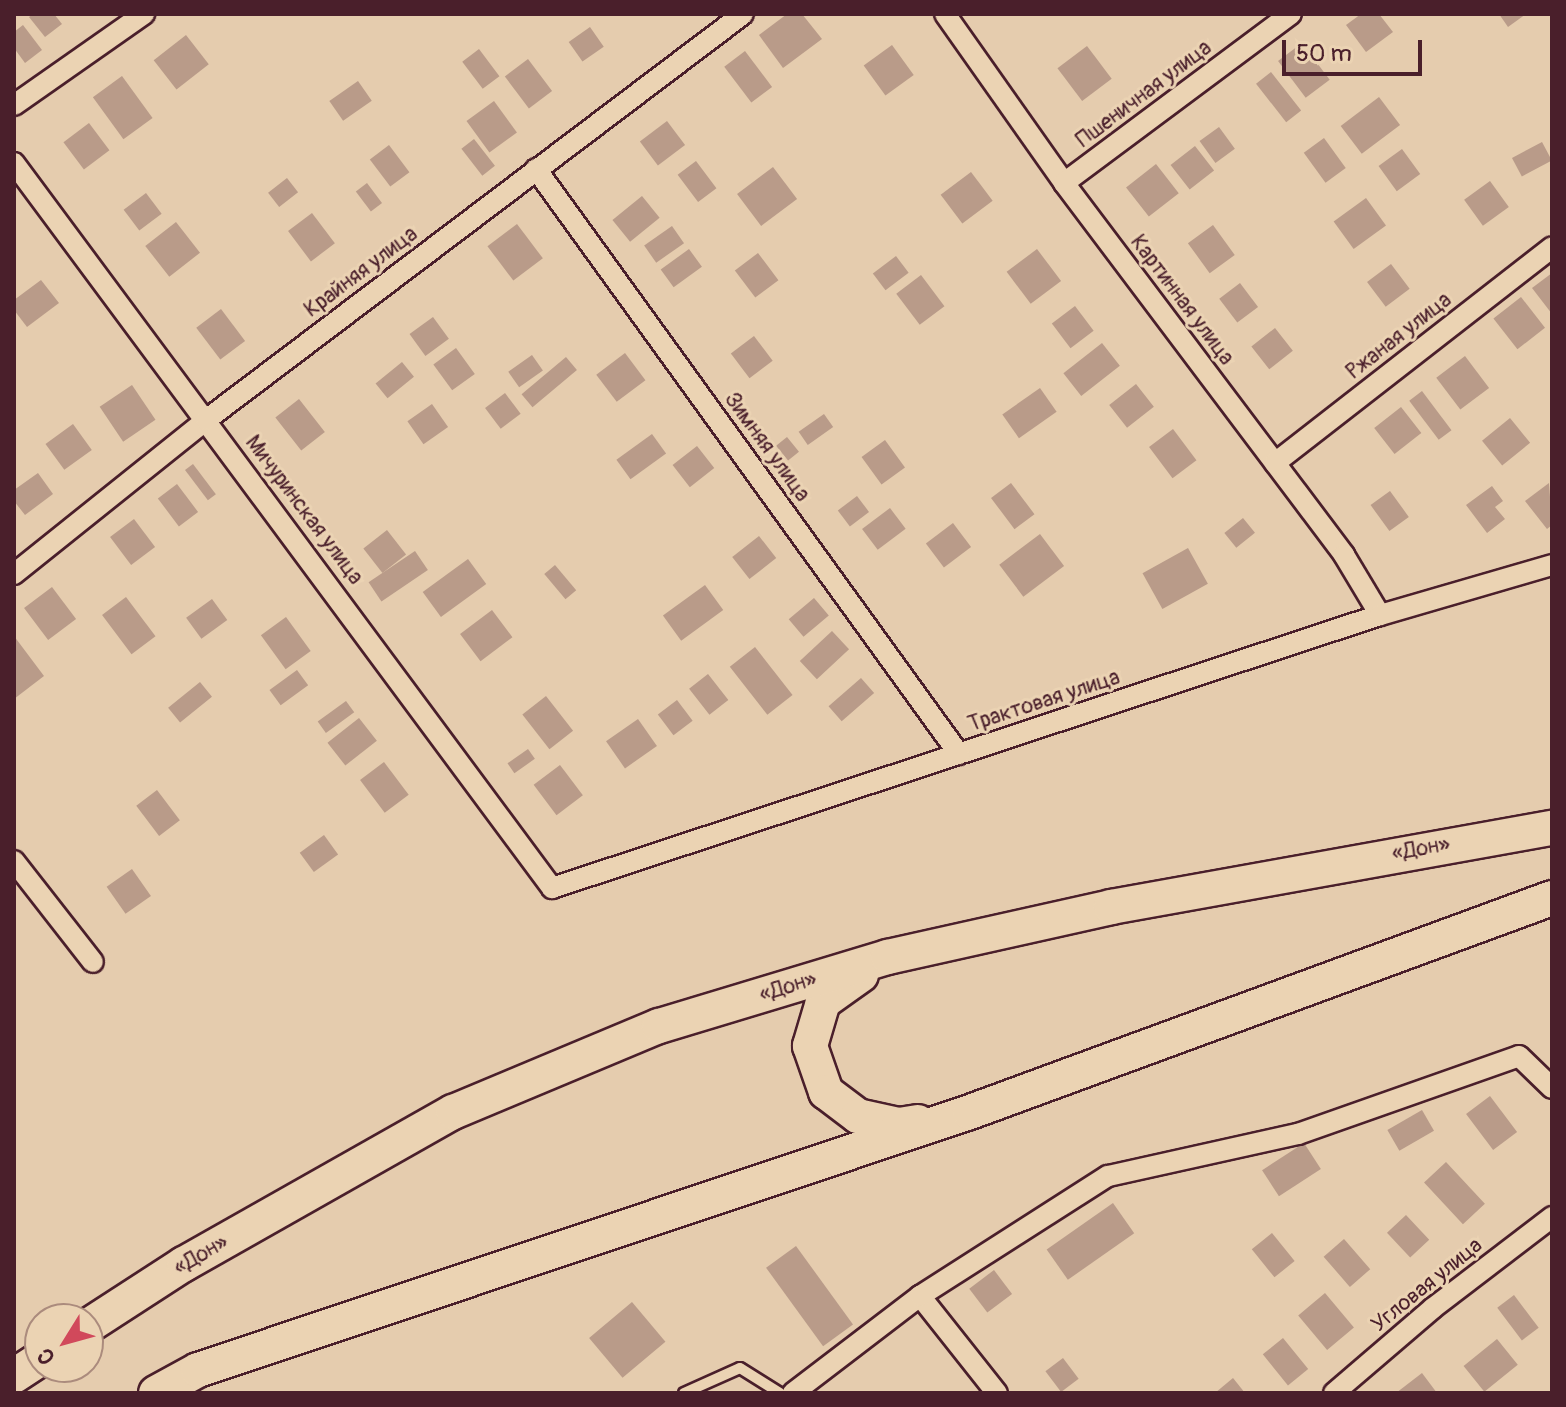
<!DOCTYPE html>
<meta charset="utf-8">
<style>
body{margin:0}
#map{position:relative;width:1566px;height:1407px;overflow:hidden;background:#e5ccae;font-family:Pangolin,sans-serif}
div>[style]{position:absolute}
.building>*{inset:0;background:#b99b89;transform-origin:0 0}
.roads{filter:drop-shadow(2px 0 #4a1f2b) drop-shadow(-2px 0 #4a1f2b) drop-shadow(0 2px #4a1f2b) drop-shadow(0 -2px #4a1f2b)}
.service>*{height:10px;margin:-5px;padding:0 5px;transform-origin:5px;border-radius:5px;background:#ebd3b3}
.minor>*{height:20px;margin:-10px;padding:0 10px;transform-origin:10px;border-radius:10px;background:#ebd3b3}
.trunk>*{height:34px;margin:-17px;padding:0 17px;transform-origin:17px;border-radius:17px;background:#ebd3b3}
span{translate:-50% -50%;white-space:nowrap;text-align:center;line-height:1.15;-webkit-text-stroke:6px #ebd3b3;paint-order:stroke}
.street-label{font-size:22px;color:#4a1f2b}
.frame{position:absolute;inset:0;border:16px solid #4a1f2b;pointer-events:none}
.north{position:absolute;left:24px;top:1303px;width:80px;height:80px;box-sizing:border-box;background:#ebd3b3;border:2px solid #ab8b7d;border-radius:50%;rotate:233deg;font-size:22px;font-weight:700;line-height:32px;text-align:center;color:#4a1f2b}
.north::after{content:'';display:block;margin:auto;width:28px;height:36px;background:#d1495b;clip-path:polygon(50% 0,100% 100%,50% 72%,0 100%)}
.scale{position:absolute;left:1282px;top:40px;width:140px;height:36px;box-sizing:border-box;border:4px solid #4a1f2b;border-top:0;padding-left:10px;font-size:24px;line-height:28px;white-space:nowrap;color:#4a1f2b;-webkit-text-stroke:6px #ebd3b3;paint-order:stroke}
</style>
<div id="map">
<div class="building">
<div style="clip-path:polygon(33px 14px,54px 14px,62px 24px,45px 37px,29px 17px)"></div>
<div style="clip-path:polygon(787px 14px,802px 14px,822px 39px,783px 68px,759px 35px)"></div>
<div style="clip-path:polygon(1361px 14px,1379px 14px,1393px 32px,1366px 52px,1346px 25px)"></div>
<div style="clip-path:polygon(1499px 14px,1526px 14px,1508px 27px)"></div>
<div style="clip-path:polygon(23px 25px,42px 50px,25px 63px,14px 48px,14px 32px)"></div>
<div style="left:590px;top:27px;width:24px;height:26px;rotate:55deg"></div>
<div style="left:186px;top:35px;width:37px;height:41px;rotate:52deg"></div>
<div style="left:1302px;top:43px;width:46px;height:30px;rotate:53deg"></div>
<div style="left:892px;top:45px;width:37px;height:35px;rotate:54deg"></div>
<div style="left:1087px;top:46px;width:41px;height:37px;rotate:53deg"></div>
<div style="left:479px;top:49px;width:34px;height:21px;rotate:53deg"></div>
<div style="left:745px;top:51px;width:45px;height:26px;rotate:53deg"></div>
<div style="left:528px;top:59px;width:40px;height:29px;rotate:53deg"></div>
<div style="left:1271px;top:72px;width:49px;height:19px;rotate:52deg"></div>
<div style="left:122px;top:76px;width:52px;height:36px;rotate:54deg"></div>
<div style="left:358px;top:81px;width:24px;height:35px;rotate:55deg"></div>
<div style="left:1379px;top:97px;width:35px;height:48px;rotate:53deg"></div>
<div style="left:494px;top:101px;width:39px;height:34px;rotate:54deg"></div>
<div style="left:667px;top:121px;width:30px;height:34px;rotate:53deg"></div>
<div style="left:89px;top:123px;width:34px;height:32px;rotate:53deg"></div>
<div style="left:1219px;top:127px;width:27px;height:24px;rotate:54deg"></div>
<div style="left:1324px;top:138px;width:37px;height:25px;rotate:54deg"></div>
<div style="left:474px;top:139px;width:34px;height:16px;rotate:52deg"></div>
<div style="left:1542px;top:142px;width:21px;height:34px;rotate:62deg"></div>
<div style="left:389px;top:145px;width:34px;height:24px;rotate:53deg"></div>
<div style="left:1195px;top:146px;width:31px;height:31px;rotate:52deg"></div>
<div style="left:1402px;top:149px;width:31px;height:29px;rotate:54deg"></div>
<div style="left:696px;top:161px;width:34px;height:23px;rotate:53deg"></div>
<div style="left:1156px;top:164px;width:37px;height:38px;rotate:52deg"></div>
<div style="left:773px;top:167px;width:40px;height:45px;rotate:53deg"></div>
<div style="left:971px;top:172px;width:36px;height:38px;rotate:53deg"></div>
<div style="left:287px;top:178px;width:18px;height:24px;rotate:52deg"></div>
<div style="left:1490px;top:181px;width:32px;height:32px;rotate:54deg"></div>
<div style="left:367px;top:183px;width:25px;height:14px;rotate:53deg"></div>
<div style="left:146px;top:193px;width:26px;height:28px;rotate:53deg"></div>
<div style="left:642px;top:196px;width:28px;height:38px;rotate:51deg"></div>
<div style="left:1366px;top:198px;width:34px;height:40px;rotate:54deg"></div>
<div style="left:312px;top:213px;width:38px;height:30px;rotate:53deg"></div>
<div style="left:176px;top:222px;width:39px;height:39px;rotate:52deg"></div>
<div style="left:517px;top:224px;width:43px;height:37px;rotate:53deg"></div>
<div style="left:1213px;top:225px;width:37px;height:31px;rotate:54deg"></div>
<div style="left:672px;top:226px;width:21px;height:34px;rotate:55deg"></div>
<div style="left:689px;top:249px;width:22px;height:35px;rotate:54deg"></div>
<div style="left:1037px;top:249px;width:40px;height:38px;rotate:53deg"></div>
<div style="left:758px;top:253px;width:34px;height:29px;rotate:53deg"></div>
<div style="left:896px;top:256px;width:21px;height:29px;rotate:53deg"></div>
<div style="left:1391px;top:264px;width:31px;height:30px;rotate:53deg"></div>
<div style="clip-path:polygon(1552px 273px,1552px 314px,1532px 288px)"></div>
<div style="left:921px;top:275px;width:39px;height:31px;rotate:53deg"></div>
<div style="clip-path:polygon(41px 280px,59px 303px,27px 327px,14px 310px,14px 300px)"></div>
<div style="left:1240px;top:283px;width:30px;height:26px;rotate:53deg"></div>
<div style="left:1521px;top:297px;width:39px;height:35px;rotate:52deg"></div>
<div style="left:1075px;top:306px;width:31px;height:29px;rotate:53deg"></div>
<div style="left:221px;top:309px;width:40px;height:31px;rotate:53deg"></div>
<div style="left:433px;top:317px;width:27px;height:29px;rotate:54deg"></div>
<div style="left:1275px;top:328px;width:29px;height:30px;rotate:52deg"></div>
<div style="left:754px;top:336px;width:31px;height:29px;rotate:53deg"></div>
<div style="left:1102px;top:343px;width:29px;height:49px;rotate:52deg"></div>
<div style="left:456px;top:348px;width:32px;height:28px;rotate:54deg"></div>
<div style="left:625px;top:353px;width:34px;height:36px;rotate:53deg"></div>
<div style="left:532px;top:355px;width:19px;height:29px;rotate:55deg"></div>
<div style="left:1465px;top:356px;width:40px;height:36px;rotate:53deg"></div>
<div style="left:566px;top:357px;width:17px;height:58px;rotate:50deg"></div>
<div style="left:402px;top:362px;width:19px;height:34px;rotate:51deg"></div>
<div style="left:1136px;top:384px;width:29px;height:34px;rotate:52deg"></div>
<div style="left:132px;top:385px;width:42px;height:39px;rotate:56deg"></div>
<div style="left:1040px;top:388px;width:29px;height:46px;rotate:55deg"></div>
<div style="left:1422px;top:391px;width:49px;height:16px;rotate:53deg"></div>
<div style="left:505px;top:393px;width:26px;height:25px;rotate:53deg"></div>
<div style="left:299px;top:399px;width:42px;height:30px;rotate:52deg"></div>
<div style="left:432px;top:404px;width:28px;height:30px;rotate:55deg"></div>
<div style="left:1401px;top:407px;width:33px;height:34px;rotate:52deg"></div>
<div style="left:824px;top:414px;width:16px;height:31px;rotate:55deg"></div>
<div style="left:1510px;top:418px;width:32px;height:36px;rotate:51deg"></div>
<div style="left:73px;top:424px;width:32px;height:34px;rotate:54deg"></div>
<div style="left:1173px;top:429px;width:39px;height:30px;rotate:53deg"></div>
<div style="left:652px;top:434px;width:24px;height:44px;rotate:54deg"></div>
<div style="left:787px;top:437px;width:19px;height:14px;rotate:51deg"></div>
<div style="left:885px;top:440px;width:34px;height:29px;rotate:54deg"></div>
<div style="left:697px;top:446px;width:28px;height:31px;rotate:52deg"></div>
<div style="left:193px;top:464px;width:38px;height:10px;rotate:53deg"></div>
<div style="clip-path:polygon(38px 473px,53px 494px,25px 515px,14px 501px,14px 490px)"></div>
<div style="left:1011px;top:483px;width:39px;height:25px;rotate:53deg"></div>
<div style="clip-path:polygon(1549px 483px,1552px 525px,1547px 529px,1525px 501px)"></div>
<div style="left:177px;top:484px;width:35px;height:24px;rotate:53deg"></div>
<div style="clip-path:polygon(1492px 486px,1503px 501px,1495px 507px,1505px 519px,1487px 533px,1466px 505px)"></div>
<div style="left:1390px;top:491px;width:32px;height:24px;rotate:54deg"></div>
<div style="left:857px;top:496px;width:20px;height:24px;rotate:53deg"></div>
<div style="left:890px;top:508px;width:26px;height:35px;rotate:53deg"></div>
<div style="left:1243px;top:518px;width:19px;height:24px;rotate:51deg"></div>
<div style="left:134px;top:519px;width:35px;height:30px;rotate:53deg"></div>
<div style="left:953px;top:523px;width:30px;height:34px;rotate:53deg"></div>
<div style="left:387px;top:530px;width:31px;height:30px;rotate:52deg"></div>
<div style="left:1040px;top:534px;width:40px;height:51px;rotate:53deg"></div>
<div style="left:759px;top:536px;width:28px;height:34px;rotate:52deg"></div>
<div style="left:1188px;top:548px;width:41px;height:52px;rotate:61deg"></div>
<div style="left:415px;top:551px;width:23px;height:56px;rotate:56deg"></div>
<div style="left:468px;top:559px;width:31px;height:56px;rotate:54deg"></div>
<div style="left:555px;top:565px;width:33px;height:14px;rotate:50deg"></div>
<div style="left:705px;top:585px;width:31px;height:52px;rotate:54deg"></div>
<div style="left:52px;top:587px;width:40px;height:35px;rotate:53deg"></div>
<div style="left:126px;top:597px;width:49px;height:30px;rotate:53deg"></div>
<div style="left:814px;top:598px;width:23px;height:33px;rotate:50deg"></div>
<div style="left:212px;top:599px;width:26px;height:32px;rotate:54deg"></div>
<div style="left:492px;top:610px;width:34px;height:40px;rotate:53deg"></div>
<div style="left:286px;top:617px;width:42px;height:31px;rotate:54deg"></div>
<div style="left:832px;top:631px;width:25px;height:44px;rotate:47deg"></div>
<div style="clip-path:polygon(14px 636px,44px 676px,14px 699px)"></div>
<div style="left:755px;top:647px;width:61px;height:32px;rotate:52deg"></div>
<div style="left:297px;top:670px;width:19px;height:34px;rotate:54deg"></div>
<div style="left:708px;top:674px;width:33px;height:24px;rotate:52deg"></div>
<div style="left:861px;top:678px;width:20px;height:43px;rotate:49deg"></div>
<div style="left:200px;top:682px;width:19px;height:41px;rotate:51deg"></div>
<div style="left:546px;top:696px;width:44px;height:30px;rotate:52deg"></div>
<div style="left:677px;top:700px;width:26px;height:24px;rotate:53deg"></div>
<div style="left:346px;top:701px;width:14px;height:35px;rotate:54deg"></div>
<div style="left:359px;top:718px;width:29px;height:40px;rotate:52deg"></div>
<div style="left:638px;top:719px;width:33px;height:39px;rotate:55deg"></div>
<div style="left:528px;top:749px;width:12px;height:25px;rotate:55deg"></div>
<div style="left:384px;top:762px;width:41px;height:30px;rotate:53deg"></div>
<div style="left:560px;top:765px;width:38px;height:33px;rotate:53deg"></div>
<div style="left:157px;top:790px;width:38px;height:26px;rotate:53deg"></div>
<div style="left:324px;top:835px;width:24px;height:30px;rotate:54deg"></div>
<div style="left:132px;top:869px;width:33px;height:31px;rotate:55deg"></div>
<div style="left:1490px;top:1096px;width:45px;height:30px;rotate:53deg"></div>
<div style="left:1422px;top:1110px;width:24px;height:40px;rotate:60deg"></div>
<div style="left:1304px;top:1143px;width:31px;height:50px;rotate:57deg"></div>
<div style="left:1446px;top:1162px;width:57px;height:30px;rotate:47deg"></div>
<div style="left:1113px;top:1203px;width:37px;height:81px;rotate:55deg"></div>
<div style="left:1406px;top:1215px;width:34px;height:26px;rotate:47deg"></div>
<div style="left:1272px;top:1233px;width:36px;height:26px;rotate:51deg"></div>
<div style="left:1344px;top:1239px;width:40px;height:27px;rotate:49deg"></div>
<div style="left:796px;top:1246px;width:97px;height:37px;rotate:54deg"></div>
<div style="left:994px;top:1270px;width:30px;height:31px;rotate:53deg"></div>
<div style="left:1325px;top:1293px;width:45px;height:35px;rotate:50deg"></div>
<div style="left:1514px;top:1295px;width:41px;height:21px;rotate:53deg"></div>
<div style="left:632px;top:1302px;width:52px;height:56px;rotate:50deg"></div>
<div style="left:1283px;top:1338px;width:40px;height:26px;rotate:51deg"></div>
<div style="left:1497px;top:1339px;width:33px;height:43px;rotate:51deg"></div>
<div style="left:1063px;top:1358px;width:26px;height:22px;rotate:53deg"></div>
<div style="clip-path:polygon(1422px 1373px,1437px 1393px,1396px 1393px)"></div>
<div style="clip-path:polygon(1233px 1378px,1245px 1393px,1215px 1393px)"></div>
</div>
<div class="roads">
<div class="service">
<div style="left:684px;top:1393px;width:61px;rotate:-24.1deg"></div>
<div style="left:740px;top:1368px;width:47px;rotate:32deg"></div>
</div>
<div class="minor">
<div style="left:945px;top:14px;width:207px;rotate:54.8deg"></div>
<div style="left:1064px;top:183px;width:466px;rotate:53deg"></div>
<div style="left:1344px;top:555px;width:70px;rotate:59deg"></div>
<div style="left:14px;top:105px;width:159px;rotate:-35deg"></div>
<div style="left:14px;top:163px;width:903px;rotate:53.42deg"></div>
<div style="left:552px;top:888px;width:872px;rotate:-18.25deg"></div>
<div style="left:1380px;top:615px;width:179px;rotate:-16.2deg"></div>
<div style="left:536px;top:169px;width:722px;rotate:54.13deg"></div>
<div style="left:1064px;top:183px;width:283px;rotate:-36.7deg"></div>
<div style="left:1275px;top:463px;width:351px;rotate:-37.9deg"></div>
<div style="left:14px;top:574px;width:246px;rotate:-38.7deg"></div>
<div style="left:206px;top:420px;width:673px;rotate:-37.09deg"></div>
<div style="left:14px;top:861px;width:128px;rotate:52deg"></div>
<div style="left:920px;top:1296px;width:124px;rotate:51.6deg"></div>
<div style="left:793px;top:1393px;width:160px;rotate:-37.4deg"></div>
<div style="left:920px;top:1296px;width:223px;rotate:-32.6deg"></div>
<div style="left:1108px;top:1176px;width:195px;rotate:-12.5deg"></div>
<div style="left:1298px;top:1134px;width:234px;rotate:-19.4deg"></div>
<div style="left:1519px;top:1056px;width:46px;rotate:44.1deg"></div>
<div style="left:1334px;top:1393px;width:130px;rotate:-40.6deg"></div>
<div style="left:1433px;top:1308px;width:150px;rotate:-37.4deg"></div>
</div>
<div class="trunk">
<div style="left:861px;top:975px;width:47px;rotate:144.6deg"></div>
<div style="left:823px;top:1002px;width:46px;rotate:106.5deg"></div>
<div style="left:810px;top:1046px;width:49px;rotate:70.8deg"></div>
<div style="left:826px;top:1092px;width:40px;rotate:37deg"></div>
<div style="left:858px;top:1116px;width:42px;rotate:12.4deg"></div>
<div style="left:899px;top:1125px;width:19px;rotate:-9deg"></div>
<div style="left:88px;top:1326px;width:114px;rotate:-32.9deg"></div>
<div style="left:184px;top:1264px;width:309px;rotate:-29.5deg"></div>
<div style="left:453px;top:1112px;width:223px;rotate:-22.7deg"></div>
<div style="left:659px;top:1026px;width:239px;rotate:-16.8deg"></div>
<div style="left:888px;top:957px;width:229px;rotate:-12.6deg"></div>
<div style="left:1111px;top:907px;width:448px;rotate:-10.2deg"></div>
<div style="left:14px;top:1376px;width:31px;rotate:-33deg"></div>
<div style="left:156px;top:1393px;width:48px;rotate:-28.7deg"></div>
<div style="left:198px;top:1370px;width:814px;rotate:-18.48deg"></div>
<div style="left:970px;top:1112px;width:620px;rotate:-20.19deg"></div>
</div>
</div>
<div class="street-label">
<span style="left:1144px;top:94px;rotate:-37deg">Пшеничная улица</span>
<span style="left:361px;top:272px;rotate:-37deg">Крайняя улица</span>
<span style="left:1182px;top:300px;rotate:53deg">Картинная улица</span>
<span style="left:1399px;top:336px;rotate:-38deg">Ржаная улица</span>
<span style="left:767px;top:447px;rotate:54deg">Зимняя улица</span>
<span style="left:304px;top:510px;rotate:53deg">Мичуринская улица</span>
<span style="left:1044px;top:701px;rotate:-18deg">Трактовая улица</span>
<span style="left:1421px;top:849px;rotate:-10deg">«Дон»</span>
<span style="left:788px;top:987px;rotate:-17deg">«Дон»</span>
<span style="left:201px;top:1255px;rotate:-30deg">«Дон»</span>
<span style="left:1427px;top:1285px;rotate:-39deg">Угловая улица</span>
</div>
<div class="frame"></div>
<div class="north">С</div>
<div class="scale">50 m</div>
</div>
